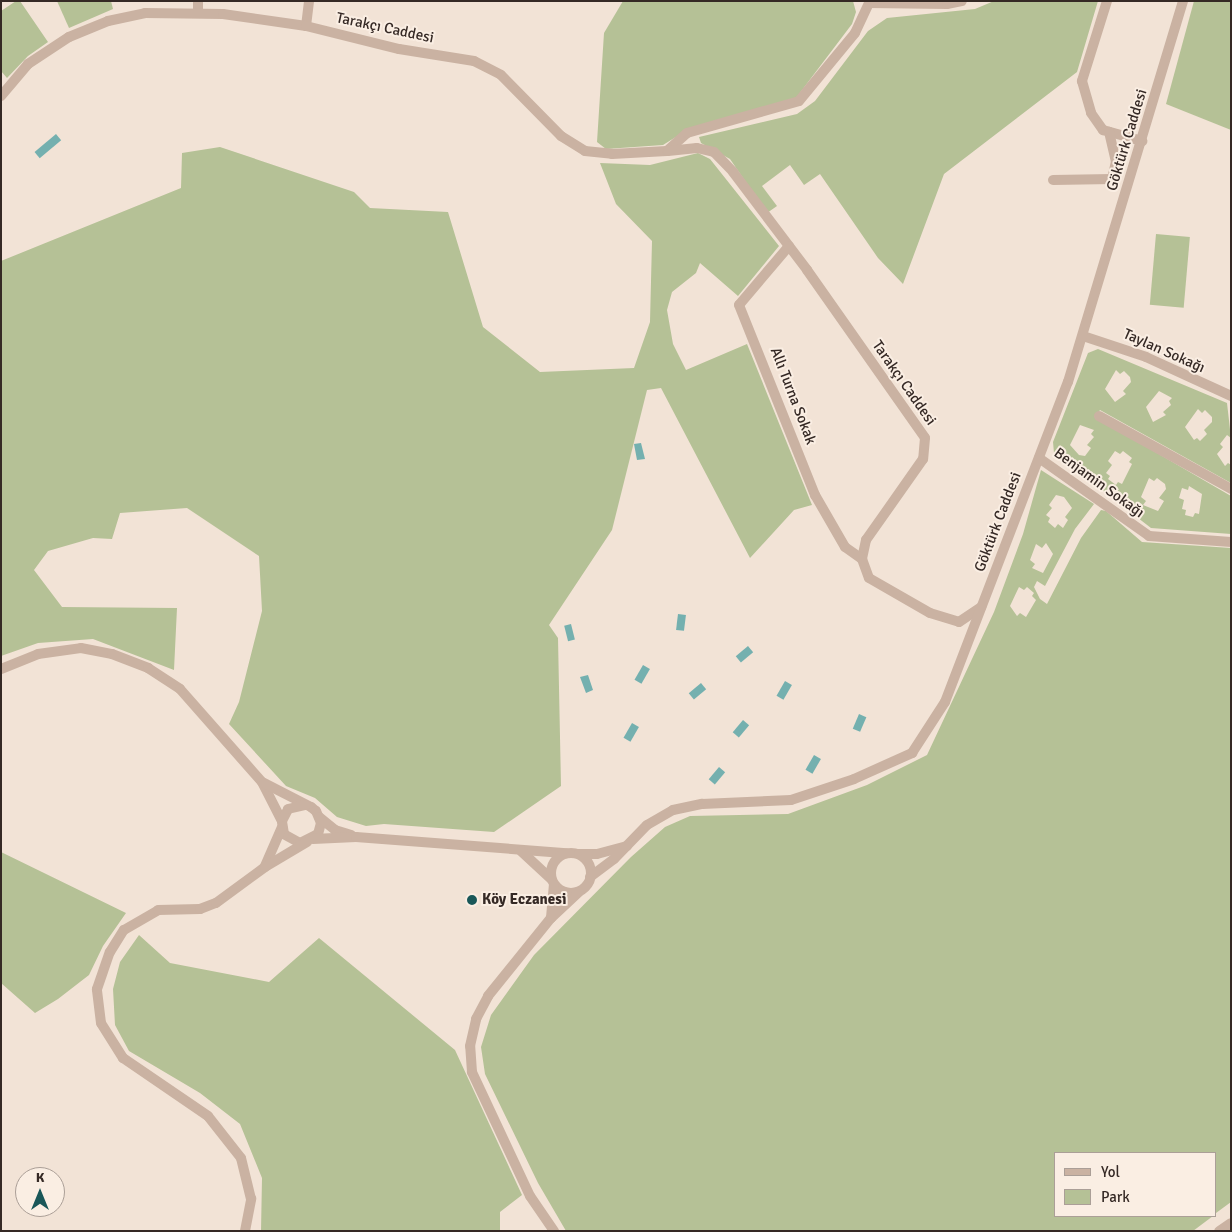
<!DOCTYPE html>
<meta charset="utf-8">
<style>
body{margin:0}
#map{position:relative;width:1232px;height:1232px;overflow:hidden;background:#f2e3d6;font-family:Signika,sans-serif}
div>[style]{position:absolute}
.green>*{inset:0;background:#b5c196;transform-origin:0 0}
.water>*{inset:0;background:#74b0af;transform-origin:0 0}
.minor>*{height:10px;margin:-5px;padding:0 5px;transform-origin:5px;border-radius:5px;background:#cab2a2}
.minor>.ring{margin:-5px;padding:0;box-sizing:content-box;background:none;border:10px solid #cab2a2;border-radius:50%}
.tertiary>*{height:11px;margin:-5.5px;padding:0 5.5px;transform-origin:5.5px;border-radius:5.5px;background:#cab2a2}
.dots>*{width:14px;height:14px;translate:-50% -50%;box-sizing:border-box;border:2px solid #faeee3;border-radius:50%}
span{translate:-50% -50%;white-space:nowrap;text-align:center;line-height:1.15;-webkit-text-stroke:4px #faeee3;paint-order:stroke}
.street-label{font-size:15px;color:#352925}
.poi-label{font-size:15px;color:#352925;font-weight:700}
.left{translate:0 -50%;text-align:left}
.frame{position:absolute;inset:0;border:2px solid #352925;pointer-events:none}
.legend{position:absolute;left:1054px;top:1152px;width:162px;height:65px;box-sizing:border-box;background:#faeee3;border:1px solid #ab9f97;margin:0;padding:6px 9px;list-style:none;font-size:15px;color:#352925}
.legend li{display:flex;align-items:center;gap:10px;height:25px}
.legend b{width:25px;border:1px solid #ab9f97}
.north{position:absolute;left:15px;top:1167px;width:50px;height:50px;box-sizing:border-box;background:#faeee3;border:1px solid #ab9f97;border-radius:50%;rotate:0deg;font-size:14px;font-weight:700;line-height:20px;text-align:center;color:#352925}
.north::after{content:'';display:block;margin:auto;width:18px;height:22px;background:#195758;clip-path:polygon(50% 0,100% 100%,50% 72%,0 100%)}
</style>
<div id="map">
<div class="green">
<div style="clip-path:polygon(16px 1px,20px 1px,48px 42px,28px 56px,7px 78px,1px 71px,1px 11px)"></div>
<div style="clip-path:polygon(57px 1px,111px 1px,113px 9px,69px 28px)"></div>
<div style="clip-path:polygon(623px 1px,853px 1px,856px 12px,852px 24px,796px 98px,687px 130px,663px 145px,606px 149px,597px 142px,604px 33px)"></div>
<div style="clip-path:polygon(994px 1px,1098px 1px,1077px 72px,944px 174px,903px 284px,878px 258px,820px 174px,804px 185px,790px 165px,762px 186px,777px 206px,767px 213px,730px 159px,701px 143px,699px 137px,797px 114px,815px 101px,868px 31px,887px 18px,975px 9px)"></div>
<div style="clip-path:polygon(1194px 1px,1231px 1px,1231px 130px,1166px 104px)"></div>
<div style="clip-path:polygon(220px 147px,354px 192px,370px 208px,448px 212px,483px 327px,540px 372px,634px 368px,650px 322px,652px 241px,616px 204px,600px 163px,650px 165px,698px 153px,710px 159px,779px 246px,738px 296px,700px 263px,696px 273px,672px 292px,667px 310px,673px 344px,686px 370px,747px 344px,812px 505px,794px 510px,750px 558px,661px 388px,647px 390px,612px 530px,549px 625px,558px 638px,561px 786px,494px 832px,384px 824px,366px 826px,337px 817px,315px 798px,286px 786px,229px 724px,239px 702px,262px 611px,259px 556px,187px 508px,120px 513px,112px 539px,93px 538px,48px 551px,34px 570px,62px 607px,177px 608px,174px 670px,93px 639px,38px 643px,1px 656px,1px 261px,181px 188px,182px 153px)"></div>
<div style="left:1156px;top:234px;width:34px;height:71px;rotate:5deg"></div>
<div style="clip-path:polygon(evenodd,1098px 349px,1227px 403px,1231px 438px,1227px 435px,1220px 444px,1223px 447px,1217px 454px,1225px 466px,1228px 463px,1231px 465px,1231px 483px,1100px 410px,1095px 417px,1231px 496px,1231px 534px,1151px 528px,1054px 453px,1053px 442px,1088px 353px,1098px 349px,1116px 370px,1120px 374px,1124px 371px,1130px 377px,1131px 382px,1123px 391px,1126px 394px,1115px 402px,1105px 389px,1116px 370px,1098px 349px,1159px 391px,1172px 398px,1169px 401px,1171px 405px,1163px 412px,1166px 415px,1153px 422px,1146px 407px,1159px 391px,1098px 349px,1198px 409px,1202px 413px,1205px 410px,1212px 417px,1212px 422px,1204px 430px,1207px 434px,1200px 441px,1197px 438px,1194px 440px,1185px 427px,1198px 409px,1098px 349px,1080px 425px,1094px 430px,1091px 434px,1094px 437px,1087px 445px,1091px 448px,1085px 456px,1079px 455px,1070px 445px,1080px 425px,1098px 349px,1115px 451px,1120px 454px,1123px 451px,1132px 458px,1129px 462px,1132px 464px,1122px 484px,1118px 482px,1116px 485px,1108px 479px,1110px 476px,1106px 473px,1112px 465px,1108px 461px,1115px 451px,1098px 349px,1149px 478px,1154px 481px,1157px 478px,1165px 484px,1166px 489px,1159px 498px,1164px 501px,1158px 511px,1143px 505px,1146px 501px,1141px 497px,1149px 478px,1098px 349px,1189px 486px,1202px 494px,1199px 514px,1195px 513px,1193px 517px,1185px 515px,1186px 510px,1182px 509px,1184px 500px,1179px 498px,1182px 488px,1188px 490px,1189px 486px)"></div>
<div style="clip-path:polygon(evenodd,1041px 470px,1094px 504px,1075px 529px,1045px 586px,1037px 581px,1034px 587px,1040px 599px,1047px 604px,1081px 538px,1101px 510px,1106px 511px,1142px 542px,1231px 548px,1231px 1202px,1216px 1213px,1216px 1153px,1056px 1153px,1056px 1216px,1213px 1216px,1193px 1231px,566px 1231px,538px 1183px,485px 1074px,481px 1047px,491px 1015px,534px 955px,631px 857px,665px 827px,690px 816px,788px 814px,867px 785px,927px 755px,994px 612px,1023px 534px,1041px 470px,1056px 495px,1064px 497px,1072px 508px,1065px 517px,1068px 520px,1063px 528px,1058px 524px,1055px 528px,1048px 522px,1050px 518px,1046px 515px,1052px 508px,1049px 505px,1056px 495px,1041px 470px,1046px 543px,1053px 554px,1043px 573px,1032px 568px,1035px 564px,1030px 560px,1036px 544px,1042px 548px,1046px 543px,1041px 470px,1019px 587px,1024px 590px,1027px 587px,1034px 593px,1032px 596px,1036px 600px,1026px 617px,1020px 613px,1017px 616px,1010px 606px,1019px 587px)"></div>
<div style="clip-path:polygon(1px 852px,126px 913px,103px 946px,89px 975px,58px 999px,35px 1013px,1px 983px)"></div>
<div style="clip-path:polygon(139px 935px,170px 963px,269px 982px,319px 938px,455px 1050px,522px 1195px,500px 1212px,500px 1231px,261px 1231px,262px 1178px,240px 1124px,200px 1093px,129px 1051px,115px 1025px,113px 989px,120px 962px)"></div>
</div>
<div class="water">
<div style="left:56px;top:134px;width:8px;height:28px;rotate:50deg"></div>
<div style="clip-path:polygon(641px 443px,645px 459px,637px 460px,634px 444px)"></div>
<div style="left:678px;top:614px;width:8px;height:16px;rotate:7deg"></div>
<div style="left:571px;top:624px;width:16px;height:7px;rotate:76deg"></div>
<div style="left:748px;top:646px;width:8px;height:16px;rotate:50deg"></div>
<div style="left:643px;top:665px;width:8px;height:17px;rotate:30deg"></div>
<div style="clip-path:polygon(588px 675px,593px 690px,586px 693px,580px 677px)"></div>
<div style="left:785px;top:681px;width:8px;height:17px;rotate:30deg"></div>
<div style="left:701px;top:683px;width:8px;height:16px;rotate:50deg"></div>
<div style="left:859px;top:714px;width:8px;height:16px;rotate:23deg"></div>
<div style="left:743px;top:720px;width:8px;height:16px;rotate:40deg"></div>
<div style="left:632px;top:723px;width:8px;height:17px;rotate:30deg"></div>
<div style="left:814px;top:755px;width:8px;height:17px;rotate:30deg"></div>
<div style="left:719px;top:767px;width:8px;height:16px;rotate:40deg"></div>
</div>
<div class="minor">
<div style="left:198px;top:1px;width:12px;rotate:90deg"></div>
<div style="left:1107px;top:1px;width:84px;rotate:107.4deg"></div>
<div style="left:1082px;top:81px;width:33px;rotate:74deg"></div>
<div style="left:1091px;top:113px;width:21px;rotate:55deg"></div>
<div style="left:1103px;top:130px;width:41px;rotate:15.8deg"></div>
<div style="left:306px;top:26px;width:25px;rotate:-83deg"></div>
<div style="left:1px;top:96px;width:42px;rotate:-49.8deg"></div>
<div style="left:28px;top:64px;width:49px;rotate:-33.4deg"></div>
<div style="left:69px;top:37px;width:42px;rotate:-22.3deg"></div>
<div style="left:108px;top:21px;width:38px;rotate:-12deg"></div>
<div style="left:145px;top:13px;width:78px;rotate:0.7deg"></div>
<div style="left:223px;top:14px;width:84px;rotate:8.2deg"></div>
<div style="left:306px;top:26px;width:96px;rotate:13.9deg"></div>
<div style="left:399px;top:49px;width:76px;rotate:9.1deg"></div>
<div style="left:474px;top:61px;width:30px;rotate:27deg"></div>
<div style="left:501px;top:75px;width:86px;rotate:45.5deg"></div>
<div style="left:561px;top:136px;width:28px;rotate:32deg"></div>
<div style="left:585px;top:151px;width:27px;rotate:6deg"></div>
<div style="left:612px;top:154px;width:55px;rotate:-3.1deg"></div>
<div style="left:667px;top:151px;width:27px;rotate:-42deg"></div>
<div style="left:687px;top:133px;width:116px;rotate:-15.9deg"></div>
<div style="left:799px;top:101px;width:88px;rotate:-50.5deg"></div>
<div style="left:855px;top:33px;width:33px;rotate:-65deg"></div>
<div style="left:869px;top:3px;width:78px;rotate:0.7deg"></div>
<div style="left:947px;top:4px;width:15px;rotate:-11deg"></div>
<div style="left:668px;top:151px;width:29px;rotate:-6deg"></div>
<div style="left:697px;top:148px;width:17px;rotate:13deg"></div>
<div style="left:714px;top:152px;width:28px;rotate:46deg"></div>
<div style="left:733px;top:172px;width:123px;rotate:52.9deg"></div>
<div style="left:807px;top:270px;width:205px;rotate:54.9deg"></div>
<div style="left:925px;top:438px;width:21px;rotate:95deg"></div>
<div style="left:923px;top:459px;width:99px;rotate:125.1deg"></div>
<div style="left:866px;top:540px;width:19px;rotate:102deg"></div>
<div style="left:862px;top:559px;width:20px;rotate:70deg"></div>
<div style="left:869px;top:578px;width:70px;rotate:29.8deg"></div>
<div style="left:930px;top:613px;width:30px;rotate:17deg"></div>
<div style="left:959px;top:622px;width:27px;rotate:-34deg"></div>
<div style="left:1053px;top:180px;width:59px;rotate:-1deg"></div>
<div style="left:1112px;top:179px;width:17px;rotate:-77deg"></div>
<div style="left:1116px;top:162px;width:31px;rotate:-103deg"></div>
<div style="left:789px;top:246px;width:77px;rotate:130.3deg"></div>
<div style="left:739px;top:305px;width:205px;rotate:68.2deg"></div>
<div style="left:815px;top:495px;width:60px;rotate:60deg"></div>
<div style="left:845px;top:547px;width:21px;rotate:35deg"></div>
<div style="left:1083px;top:336px;width:66px;rotate:18.4deg"></div>
<div style="left:1146px;top:357px;width:94px;rotate:24.6deg"></div>
<div style="left:1099px;top:416px;width:151px;rotate:28.9deg"></div>
<div style="left:1039px;top:458px;width:135px;rotate:35.3deg"></div>
<div style="left:1149px;top:536px;width:82px;rotate:4.2deg"></div>
<div style="left:1px;top:669px;width:40px;rotate:-22deg"></div>
<div style="left:38px;top:654px;width:43px;rotate:-7.9deg"></div>
<div style="left:81px;top:648px;width:32px;rotate:11deg"></div>
<div style="left:112px;top:654px;width:39px;rotate:21deg"></div>
<div style="left:148px;top:668px;width:38px;rotate:33deg"></div>
<div style="left:180px;top:689px;width:124px;rotate:48.6deg"></div>
<div style="left:262px;top:782px;width:44px;rotate:62.9deg"></div>
<div style="left:264px;top:783px;width:53px;rotate:27.1deg"></div>
<div style="left:311px;top:807px;width:6px;rotate:39deg"></div>
<div style="left:316px;top:811px;width:13px;rotate:67deg"></div>
<div style="left:321px;top:823px;width:11px;rotate:105deg"></div>
<div style="left:318px;top:834px;width:20px;rotate:153deg"></div>
<div style="left:300px;top:843px;width:18px;rotate:-151deg"></div>
<div style="left:284px;top:834px;width:13px;rotate:-99deg"></div>
<div style="left:282px;top:821px;width:13px;rotate:-63deg"></div>
<div style="left:288px;top:809px;width:18px;rotate:-13deg"></div>
<div style="left:319px;top:817px;width:21px;rotate:39deg"></div>
<div style="left:335px;top:830px;width:17px;rotate:17deg"></div>
<div style="left:313px;top:839px;width:43px;rotate:-2.7deg"></div>
<div style="left:356px;top:837px;width:211px;rotate:4.4deg"></div>
<div style="left:521px;top:851px;width:41px;rotate:43deg"></div>
<div class="ring" style="left:551px;top:853px;width:30px;height:30px"></div>
<div style="left:579px;top:854px;width:18px"></div>
<div style="left:597px;top:854px;width:31px;rotate:-15deg"></div>
<div style="left:265px;top:866px;width:43px;rotate:-66.4deg"></div>
<div style="left:590px;top:877px;width:30px;rotate:-37deg"></div>
<div style="left:614px;top:859px;width:47px;rotate:-45.9deg"></div>
<div style="left:647px;top:825px;width:30px;rotate:-30deg"></div>
<div style="left:673px;top:810px;width:30px;rotate:-12deg"></div>
<div style="left:702px;top:804px;width:89px;rotate:-2.6deg"></div>
<div style="left:791px;top:800px;width:66px;rotate:-18.4deg"></div>
<div style="left:854px;top:779px;width:64px;rotate:-24.1deg"></div>
<div style="left:912px;top:753px;width:61px;rotate:-57.1deg"></div>
<div style="left:945px;top:702px;width:343px;rotate:-69deg"></div>
<div style="left:1068px;top:382px;width:398px;rotate:-73.2deg"></div>
<div style="left:551px;top:918px;width:33px;rotate:-85deg"></div>
<div style="left:245px;top:1231px;width:33px;rotate:-79deg"></div>
<div style="left:251px;top:1199px;width:42px;rotate:-103.7deg"></div>
<div style="left:241px;top:1158px;width:53px;rotate:-128.2deg"></div>
<div style="left:208px;top:1116px;width:103px;rotate:-145.7deg"></div>
<div style="left:123px;top:1058px;width:41px;rotate:-122.2deg"></div>
<div style="left:101px;top:1023px;width:34px;rotate:-97deg"></div>
<div style="left:97px;top:989px;width:39px;rotate:-71deg"></div>
<div style="left:110px;top:952px;width:26px;rotate:-58deg"></div>
<div style="left:124px;top:930px;width:39px;rotate:-30deg"></div>
<div style="left:158px;top:910px;width:42px;rotate:-1.4deg"></div>
<div style="left:200px;top:909px;width:17px;rotate:-21deg"></div>
<div style="left:216px;top:903px;width:61px;rotate:-36.3deg"></div>
<div style="left:265px;top:867px;width:49px;rotate:-30.8deg"></div>
<div style="left:554px;top:1231px;width:42px;rotate:-124.4deg"></div>
<div style="left:530px;top:1196px;width:137px;rotate:-115.1deg"></div>
<div style="left:472px;top:1072px;width:26px;rotate:-94deg"></div>
<div style="left:470px;top:1046px;width:28px;rotate:-77deg"></div>
<div style="left:476px;top:1019px;width:26px;rotate:-62deg"></div>
<div style="left:488px;top:996px;width:100px;rotate:-51.1deg"></div>
<div style="left:551px;top:918px;width:38px;rotate:-43deg"></div>
</div>
<div class="tertiary">
<div style="left:1219px;top:1231px;width:14px;rotate:-34deg"></div>
</div>
<div class="dots">
<div style="left:472px;top:900px;background:#195758"></div>
</div>
<div class="street-label">
<span style="left:385px;top:28px;rotate:12deg">Tarakçı Caddesi</span>
<span style="left:1127px;top:140px;rotate:-73deg">Göktürk Caddesi</span>
<span style="left:1164px;top:351px;rotate:24deg">Taylan Sokağı</span>
<span style="left:904px;top:383px;rotate:55deg">Tarakçı Caddesi</span>
<span style="left:793px;top:396px;rotate:69deg">Allı Turna Sokak</span>
<span style="left:1099px;top:483px;rotate:36deg">Benjamin Sokağı</span>
<span style="left:998px;top:522px;rotate:-69deg">Göktürk Caddesi</span>
</div>
<div class="poi-label">
<span class="left" style="left:482px;top:900px">Köy Eczanesi</span>
</div>
<div class="frame"></div>
<ul class="legend">
<li><b style="height:6px;background:#cab2a2"></b>Yol</li>
<li><b style="height:14px;background:#b5c196"></b>Park</li>
</ul>
<div class="north">K</div>
</div>
